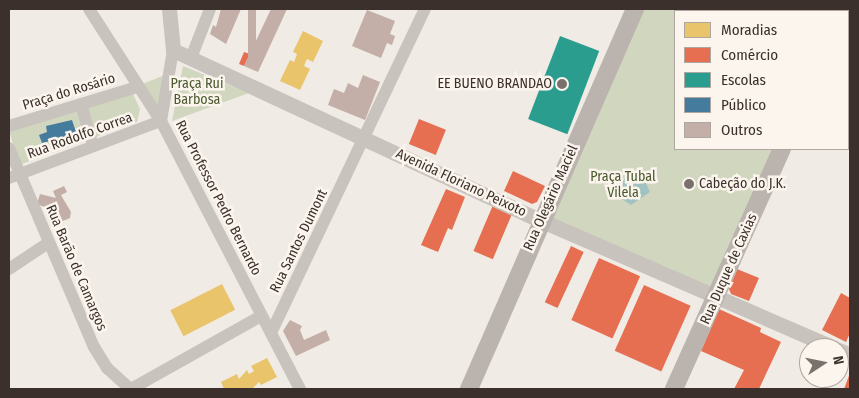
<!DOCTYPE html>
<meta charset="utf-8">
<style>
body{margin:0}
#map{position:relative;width:859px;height:398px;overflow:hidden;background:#f0ebe5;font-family:"Fira Sans Condensed",sans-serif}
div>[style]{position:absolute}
.green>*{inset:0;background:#d1d6bf}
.water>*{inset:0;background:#a1c2c1}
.homes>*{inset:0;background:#e9c46a;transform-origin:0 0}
.shops>*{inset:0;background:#e76f51;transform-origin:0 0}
.schools>*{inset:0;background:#2a9d8f;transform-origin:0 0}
.public>*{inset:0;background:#457b9d}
.building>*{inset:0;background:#c3afa7;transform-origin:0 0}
.minor>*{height:12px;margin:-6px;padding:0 6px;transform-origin:6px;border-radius:6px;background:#c9c3be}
.tertiary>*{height:15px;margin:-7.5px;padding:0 7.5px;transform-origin:7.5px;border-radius:7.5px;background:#c9c3be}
.secondary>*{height:18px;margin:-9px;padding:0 9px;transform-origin:9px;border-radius:9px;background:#bab3ae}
.dots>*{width:14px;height:14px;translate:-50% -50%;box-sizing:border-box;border:2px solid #fbf5ee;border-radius:50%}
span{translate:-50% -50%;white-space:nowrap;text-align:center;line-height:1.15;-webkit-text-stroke:5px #fbf5ee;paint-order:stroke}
.park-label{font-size:14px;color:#4a5a2e}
.poi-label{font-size:14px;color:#3b302b}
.right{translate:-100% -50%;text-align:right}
.left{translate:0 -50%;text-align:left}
.street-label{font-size:14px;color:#3b302b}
.frame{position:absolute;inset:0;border:10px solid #3b302b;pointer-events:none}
.legend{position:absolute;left:674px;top:10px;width:175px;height:140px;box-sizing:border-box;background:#fbf5ee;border:1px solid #aea6a0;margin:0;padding:6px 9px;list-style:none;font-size:15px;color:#3b302b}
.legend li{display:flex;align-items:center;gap:10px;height:25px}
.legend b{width:25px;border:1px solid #aea6a0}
.north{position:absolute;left:799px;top:338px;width:50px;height:50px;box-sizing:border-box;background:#fbf5ee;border:1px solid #aea6a0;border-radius:50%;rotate:79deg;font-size:14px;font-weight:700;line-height:20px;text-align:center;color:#3b302b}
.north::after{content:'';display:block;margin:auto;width:18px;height:22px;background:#7a716c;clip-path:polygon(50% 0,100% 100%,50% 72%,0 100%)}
</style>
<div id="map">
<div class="green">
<div style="clip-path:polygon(634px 9px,715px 11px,675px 11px,675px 149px,782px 149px,717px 296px,536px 219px)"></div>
<div style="clip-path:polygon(183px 66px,249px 93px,172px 121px)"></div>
<div style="clip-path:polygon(165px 75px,159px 112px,140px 85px)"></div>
<div style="clip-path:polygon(133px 94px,140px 109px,137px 122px,19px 165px,9px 130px)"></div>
</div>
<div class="water">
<div style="clip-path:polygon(632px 173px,645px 181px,650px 192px,631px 205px,616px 195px,613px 187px)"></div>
</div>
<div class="homes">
<div style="clip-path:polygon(303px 31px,323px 41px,313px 62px,307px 59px,304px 66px,310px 69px,300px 90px,280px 81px,290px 60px,294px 62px,297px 54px,293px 52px)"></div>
<div style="left:222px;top:284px;width:29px;height:58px;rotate:63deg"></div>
<div style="clip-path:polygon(267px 358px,277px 377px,261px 385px,259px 382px,252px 389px,224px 389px,221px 382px,237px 374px,239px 379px,247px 370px,249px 374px,254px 371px,251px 366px)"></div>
</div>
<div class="shops">
<div style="clip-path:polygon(760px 9px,801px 9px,759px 11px)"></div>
<div style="clip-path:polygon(244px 52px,250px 54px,244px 66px,239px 64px)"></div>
<div style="left:848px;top:84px;width:2px;height:64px;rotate:27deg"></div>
<div style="left:419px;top:119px;width:29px;height:27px;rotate:22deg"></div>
<div style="clip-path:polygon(513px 171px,545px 186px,537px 202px,532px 204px,504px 191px)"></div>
<div style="clip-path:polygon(446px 189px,465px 197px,452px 230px,448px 228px,438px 252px,421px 245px)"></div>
<div style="left:493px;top:205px;width:21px;height:50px;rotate:23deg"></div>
<div style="left:571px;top:246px;width:14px;height:62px;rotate:25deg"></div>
<div style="left:599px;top:258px;width:45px;height:68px;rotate:24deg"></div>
<div style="clip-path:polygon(737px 269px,759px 278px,749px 301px,731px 294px,729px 289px)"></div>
<div style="left:644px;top:285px;width:51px;height:72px;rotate:24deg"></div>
<div style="clip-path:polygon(841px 293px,850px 298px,850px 333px,846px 342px,822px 330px)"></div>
<div style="clip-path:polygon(719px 309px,761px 328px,760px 332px,781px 342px,759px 389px,734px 389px,744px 370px,701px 351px)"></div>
<div style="clip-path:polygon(850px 373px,850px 389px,844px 389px)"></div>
</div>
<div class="schools">
<div style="left:560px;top:36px;width:42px;height:89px;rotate:21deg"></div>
</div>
<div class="public">
<div style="clip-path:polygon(72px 120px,77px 135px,52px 146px,50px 141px,42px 143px,39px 135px,47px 132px,46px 126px)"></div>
</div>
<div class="building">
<div style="clip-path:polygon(221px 9px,241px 9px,226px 44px,210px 34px,213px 25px,216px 27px)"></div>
<div style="left:248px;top:9px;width:8px;height:55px"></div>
<div style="clip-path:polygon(271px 9px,287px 9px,258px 72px,244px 66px)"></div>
<div style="clip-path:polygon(367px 10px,395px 21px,390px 34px,395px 36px,392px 45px,387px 43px,381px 58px,352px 46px)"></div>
<div style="clip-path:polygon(363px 75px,380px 82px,365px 120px,328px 105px,334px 89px,344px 93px,348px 83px,358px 88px)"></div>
<div style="clip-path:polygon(64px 186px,67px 192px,61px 195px,71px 212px,70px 218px,51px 226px,44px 207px,37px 204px,40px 194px,56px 198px,53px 191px)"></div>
<div style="clip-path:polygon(290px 320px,302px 326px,300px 330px,304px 340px,326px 330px,330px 340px,296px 356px,283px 331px)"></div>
</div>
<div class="minor">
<div style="left:89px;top:9px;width:133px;rotate:57.3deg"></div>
<div style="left:161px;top:121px;width:302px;rotate:62.6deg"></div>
<div style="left:191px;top:58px;width:53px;rotate:-68.8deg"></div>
<div style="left:81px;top:104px;width:36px;rotate:74deg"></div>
<div style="left:161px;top:121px;width:72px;rotate:-80.4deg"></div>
<div style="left:9px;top:126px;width:134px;rotate:-16.9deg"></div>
<div style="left:9px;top:148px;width:216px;rotate:66.9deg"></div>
<div style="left:94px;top:347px;width:25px;rotate:58deg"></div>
<div style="left:107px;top:368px;width:31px;rotate:42deg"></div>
<div style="left:9px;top:178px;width:162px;rotate:-20.6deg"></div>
<div style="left:9px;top:269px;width:47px;rotate:-33.7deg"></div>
<div style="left:271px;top:333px;width:359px;rotate:-64.6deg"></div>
<div style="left:131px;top:389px;width:149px;rotate:-29.3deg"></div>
</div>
<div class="tertiary">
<div style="left:169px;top:9px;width:41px;rotate:84.4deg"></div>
<div style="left:173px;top:50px;width:404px;rotate:24.9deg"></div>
<div style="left:540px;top:220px;width:321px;rotate:23.5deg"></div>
<div style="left:709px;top:9px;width:6px;rotate:18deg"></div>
<div style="left:848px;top:67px;width:2px;rotate:27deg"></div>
<div style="left:839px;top:350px;width:12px;rotate:24deg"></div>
</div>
<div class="secondary">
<div style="left:843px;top:11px;width:2px;rotate:-63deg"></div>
<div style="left:469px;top:389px;width:415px;rotate:-66.4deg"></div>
<div style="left:674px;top:389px;width:263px;rotate:-65.8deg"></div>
</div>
<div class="dots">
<div style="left:562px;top:84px;background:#7a716c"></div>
<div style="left:689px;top:184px;background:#7a716c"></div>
</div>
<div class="park-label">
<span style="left:197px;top:92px">Praça Rui<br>Barbosa</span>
<span style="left:623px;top:185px">Praça Tubal<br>Vilela</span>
</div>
<div class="poi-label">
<span class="right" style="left:552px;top:84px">EE BUENO BRANDAO</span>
<span class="left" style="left:699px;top:184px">Cabeção do J.K.</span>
</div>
<div class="street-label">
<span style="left:69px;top:92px;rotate:-17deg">Praça do Rosário</span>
<span style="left:80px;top:136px;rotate:-20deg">Rua Rodolfo Correa</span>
<span style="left:461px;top:183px;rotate:25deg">Avenida Floriano Peixoto</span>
<span style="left:218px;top:198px;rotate:63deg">Rua Professor Pedro Bernardo</span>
<span style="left:551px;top:198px;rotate:-66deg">Rua Olegário Maciel</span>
<span style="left:299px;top:241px;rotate:-64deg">Rua Santos Dumont</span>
<span style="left:76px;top:268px;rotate:67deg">Rua Barão de Camargos</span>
<span style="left:729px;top:269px;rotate:-66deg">Rua Duque de Caxias</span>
</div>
<div class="frame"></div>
<ul class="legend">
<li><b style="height:14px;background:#e9c46a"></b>Moradias</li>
<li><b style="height:14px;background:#e76f51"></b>Comércio</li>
<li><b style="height:14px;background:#2a9d8f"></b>Escolas</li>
<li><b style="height:14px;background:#457b9d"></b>Público</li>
<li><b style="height:14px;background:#c3afa7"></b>Outros</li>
</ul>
<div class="north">N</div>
</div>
